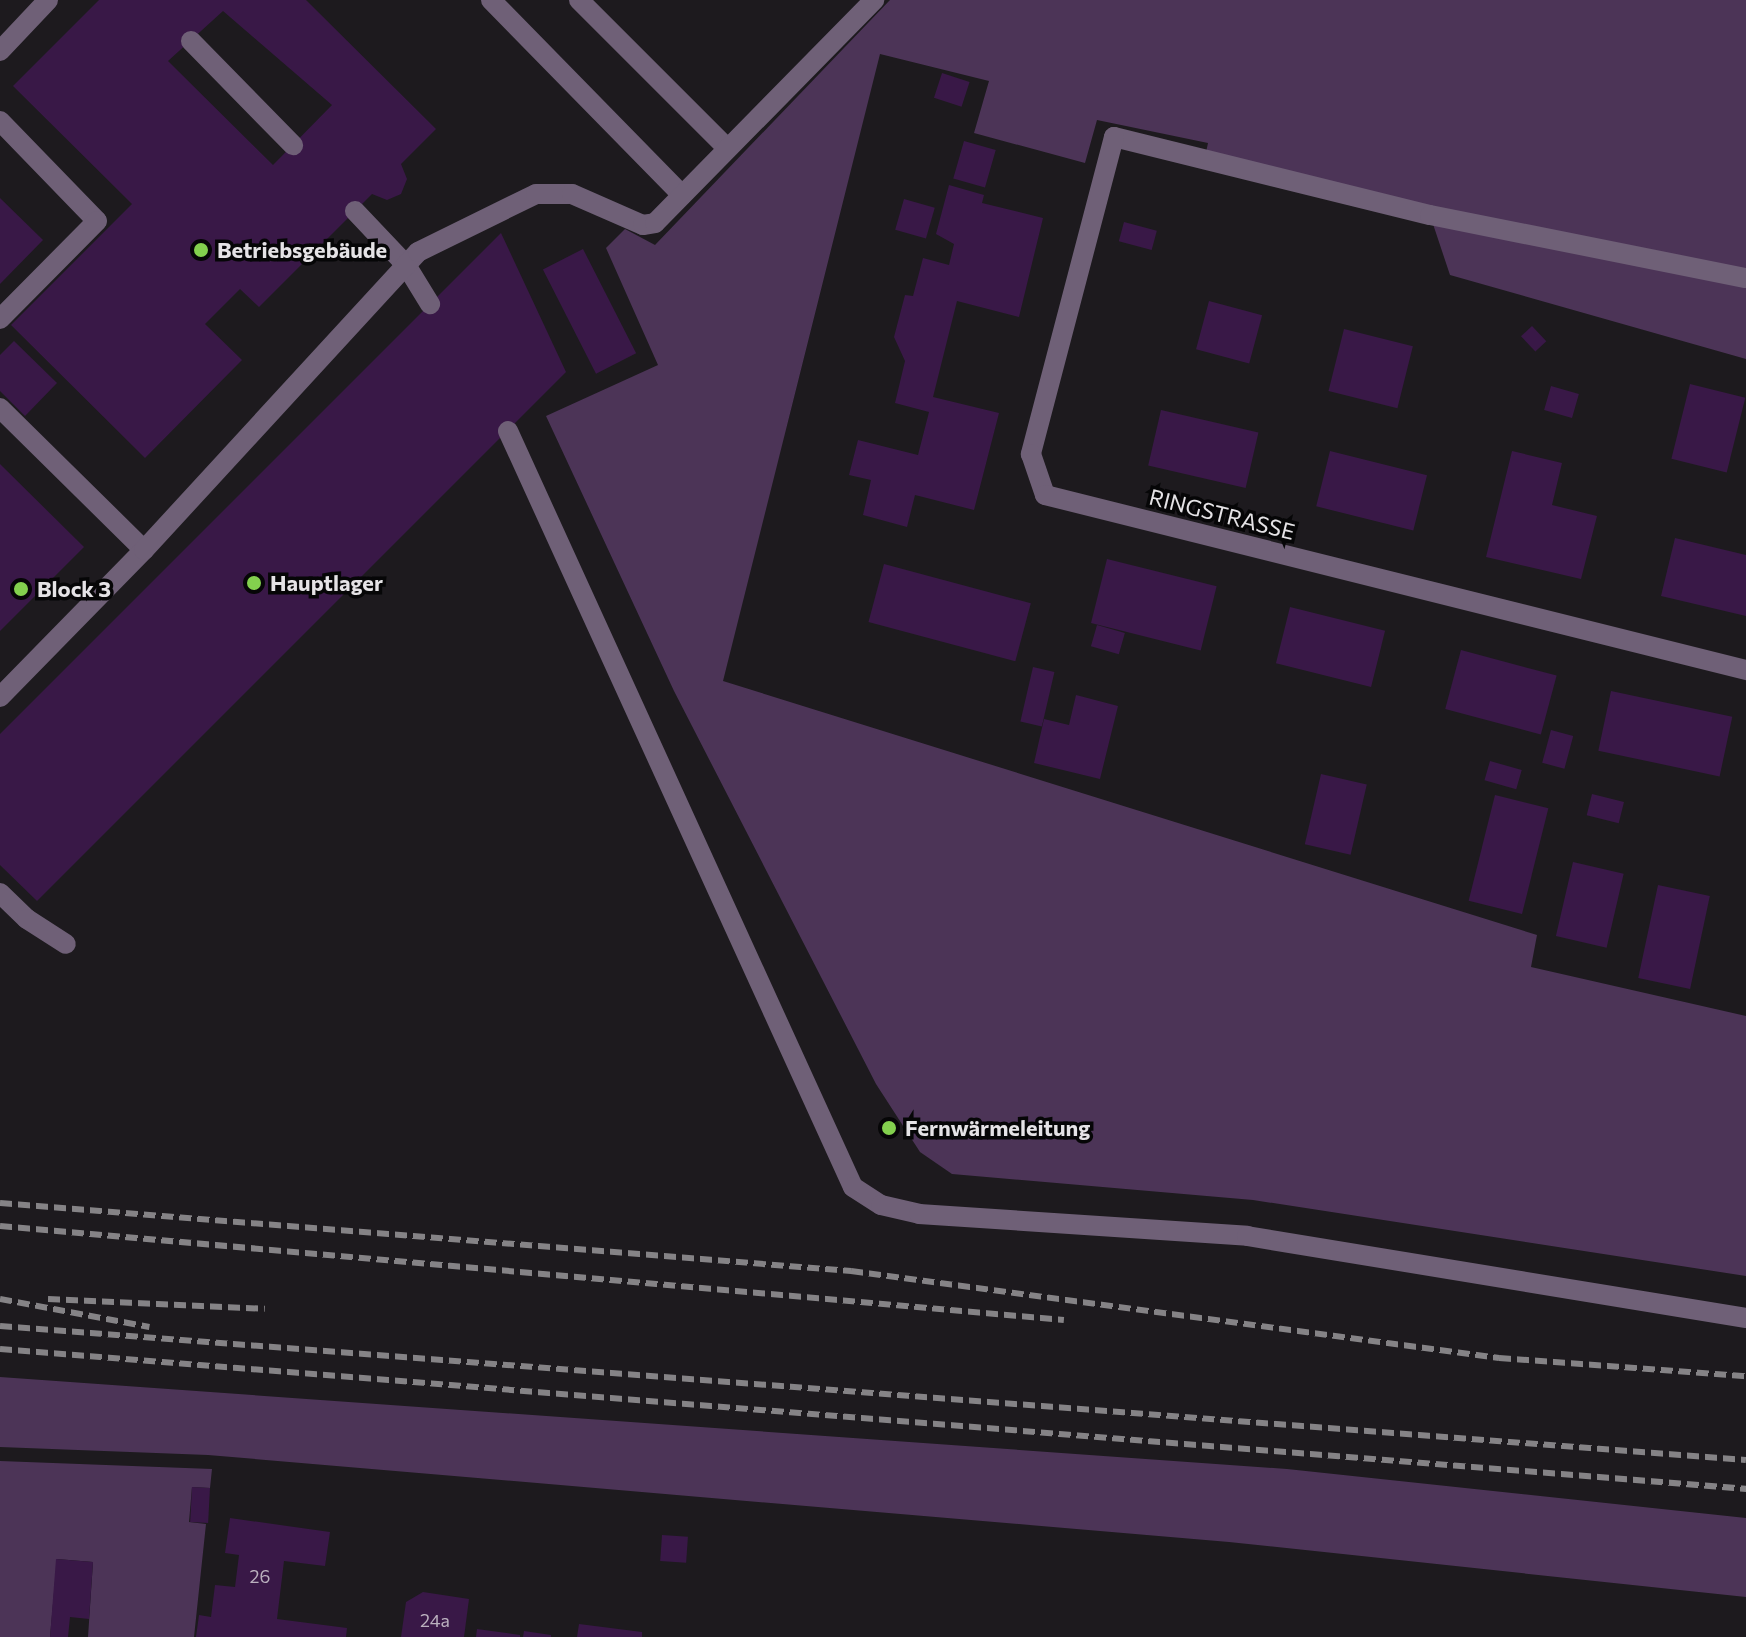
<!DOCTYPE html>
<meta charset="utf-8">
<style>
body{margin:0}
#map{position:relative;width:1746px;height:1637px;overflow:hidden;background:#1d1a1e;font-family:Commissioner,sans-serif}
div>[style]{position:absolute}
.green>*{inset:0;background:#4c3457}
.building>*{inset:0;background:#391847;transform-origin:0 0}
.service>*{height:20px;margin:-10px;padding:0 10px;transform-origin:10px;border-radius:10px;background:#6f6077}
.minor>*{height:20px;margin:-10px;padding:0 10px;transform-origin:10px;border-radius:10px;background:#6f6077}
.rail>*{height:6px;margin-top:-3px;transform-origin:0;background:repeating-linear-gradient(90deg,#858386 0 12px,transparent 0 18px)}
.dots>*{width:22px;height:22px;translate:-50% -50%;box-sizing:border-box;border:4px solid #060607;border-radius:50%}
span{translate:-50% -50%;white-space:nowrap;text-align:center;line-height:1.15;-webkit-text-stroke:7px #060607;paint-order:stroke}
.number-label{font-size:18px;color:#bab0be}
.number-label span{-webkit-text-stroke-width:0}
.poi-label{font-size:22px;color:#e5e3e6;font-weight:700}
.left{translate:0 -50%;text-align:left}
.street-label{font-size:22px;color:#e5e3e6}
</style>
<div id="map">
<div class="green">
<div style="clip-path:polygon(890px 0,1746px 0,1746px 359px,1450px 275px,1430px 215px,1205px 157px,1208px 143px,1097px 120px,1085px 163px,974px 133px,989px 81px,880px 54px,723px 681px,1537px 935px,1531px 967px,1746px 1016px,1746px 1276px,1253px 1200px,952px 1174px,920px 1152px,876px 1084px,674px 691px,546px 416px,658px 365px,606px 248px,625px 229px,655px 245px)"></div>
<div style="clip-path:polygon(0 1377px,1287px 1469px,1746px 1518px,1746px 1597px,1229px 1542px,208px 1455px,0 1447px)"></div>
<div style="clip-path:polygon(0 1461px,212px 1469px,210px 1488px,192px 1487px,189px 1522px,206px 1524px,194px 1637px,88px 1637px,93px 1562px,57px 1559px,50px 1637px,0 1637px)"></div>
</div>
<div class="building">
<div style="clip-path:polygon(evenodd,99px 0,306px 0,436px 129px,401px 164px,407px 179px,401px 194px,387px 200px,372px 194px,259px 307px,240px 289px,205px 324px,242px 360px,145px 458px,11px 325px,132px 204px,13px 86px,99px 0,223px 11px,332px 105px,273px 165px,168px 61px,223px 11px)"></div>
<div style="left:942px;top:73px;width:29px;height:26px;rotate:18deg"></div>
<div style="left:964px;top:141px;width:33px;height:39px;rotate:16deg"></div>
<div style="clip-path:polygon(949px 185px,984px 195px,982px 203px,1043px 218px,1019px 317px,957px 301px,933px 397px,999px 413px,974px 510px,915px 495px,907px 527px,863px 515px,871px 480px,849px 475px,858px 440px,918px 455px,929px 412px,895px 403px,905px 361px,894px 337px,905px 295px,913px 296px,923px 258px,949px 265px,954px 244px,936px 234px)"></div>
<div style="clip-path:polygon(0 198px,43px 240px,0 284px)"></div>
<div style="left:904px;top:199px;width:32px;height:32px;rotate:16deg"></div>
<div style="left:1124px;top:222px;width:34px;height:20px;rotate:15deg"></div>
<div style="clip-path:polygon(501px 233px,566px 372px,37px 901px,0 865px,0 734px)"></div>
<div style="left:583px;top:249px;width:117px;height:45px;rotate:63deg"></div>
<div style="left:1209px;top:301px;width:55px;height:50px;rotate:15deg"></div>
<div style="left:1532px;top:326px;width:21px;height:15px;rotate:47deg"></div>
<div style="left:1344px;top:329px;width:71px;height:64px;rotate:14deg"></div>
<div style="clip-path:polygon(14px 341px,57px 383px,25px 416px,0 391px,0 355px)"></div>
<div style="left:1690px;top:384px;width:57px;height:77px;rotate:14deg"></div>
<div style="left:1551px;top:386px;width:29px;height:25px;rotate:16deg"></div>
<div style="left:1161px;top:410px;width:100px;height:57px;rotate:13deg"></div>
<div style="left:1330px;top:451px;width:100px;height:57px;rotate:14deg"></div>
<div style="clip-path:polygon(1512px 451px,1562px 463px,1552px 505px,1597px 516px,1581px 579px,1486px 557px)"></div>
<div style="clip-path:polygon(0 464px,84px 547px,0 631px)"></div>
<div style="clip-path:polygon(1675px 538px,1746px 555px,1746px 616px,1661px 596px)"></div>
<div style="left:1107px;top:559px;width:113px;height:66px;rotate:14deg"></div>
<div style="left:884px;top:564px;width:152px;height:60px;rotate:15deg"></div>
<div style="left:1290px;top:607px;width:98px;height:58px;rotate:14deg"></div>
<div style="left:1097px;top:625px;width:29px;height:22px;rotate:16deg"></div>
<div style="left:1461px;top:650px;width:99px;height:61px;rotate:15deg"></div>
<div style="left:1033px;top:667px;width:22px;height:56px;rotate:13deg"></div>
<div style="left:1611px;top:691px;width:124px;height:61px;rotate:12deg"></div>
<div style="clip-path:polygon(1076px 695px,1118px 706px,1100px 779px,1034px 763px,1044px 719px,1069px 725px)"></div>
<div style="left:1551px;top:730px;width:23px;height:34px;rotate:15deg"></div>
<div style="left:1490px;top:761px;width:33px;height:20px;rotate:16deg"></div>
<div style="left:1321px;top:774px;width:47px;height:72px;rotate:13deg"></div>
<div style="left:1592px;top:794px;width:33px;height:22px;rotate:14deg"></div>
<div style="left:1495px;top:795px;width:55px;height:109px;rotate:14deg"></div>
<div style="left:1573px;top:862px;width:52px;height:76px;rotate:13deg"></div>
<div style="left:1658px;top:885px;width:53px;height:95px;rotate:12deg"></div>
<div style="left:192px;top:1487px;width:18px;height:35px;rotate:3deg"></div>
<div style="clip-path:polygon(230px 1518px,330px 1532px,325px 1566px,284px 1561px,277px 1619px,347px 1628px,346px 1637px,196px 1637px,199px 1615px,211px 1617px,215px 1585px,235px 1587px,239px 1555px,225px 1553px)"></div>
<div style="left:662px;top:1535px;width:26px;height:26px;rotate:4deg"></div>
<div style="clip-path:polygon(56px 1559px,93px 1562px,89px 1619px,70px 1617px,68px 1637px,50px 1637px)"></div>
<div style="clip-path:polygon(423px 1592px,469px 1599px,464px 1637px,401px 1637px,406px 1602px)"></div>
<div style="clip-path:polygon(579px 1624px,642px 1632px,642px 1637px,577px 1637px)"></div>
<div style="clip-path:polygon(477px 1629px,520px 1635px,520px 1637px,476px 1637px)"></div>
<div style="clip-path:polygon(524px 1631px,551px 1635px,551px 1637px,523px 1637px)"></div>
</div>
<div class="service">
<div style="left:491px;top:0;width:273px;rotate:45.6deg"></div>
<div style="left:579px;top:0;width:209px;rotate:45deg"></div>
<div style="left:191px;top:41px;width:146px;rotate:45.6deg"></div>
<div style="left:0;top:51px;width:70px;rotate:-46.7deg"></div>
<div style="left:0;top:121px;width:139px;rotate:45.9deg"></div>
<div style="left:97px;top:221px;width:138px;rotate:134.7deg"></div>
<div style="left:1114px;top:137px;width:325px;rotate:13.9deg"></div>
<div style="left:1430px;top:215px;width:322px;rotate:11.3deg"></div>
<div style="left:355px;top:211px;width:74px;rotate:46.6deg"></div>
<div style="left:406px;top:265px;width:46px;rotate:58.4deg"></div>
<div style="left:0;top:408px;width:202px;rotate:44.6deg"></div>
<div style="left:508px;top:431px;width:831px;rotate:65.47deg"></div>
<div style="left:853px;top:1187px;width:33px;rotate:33deg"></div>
<div style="left:881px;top:1205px;width:39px;rotate:13deg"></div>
<div style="left:919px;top:1214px;width:329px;rotate:3.8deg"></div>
<div style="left:1247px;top:1236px;width:506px;rotate:9.33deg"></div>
<div style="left:0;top:697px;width:206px;rotate:-45.6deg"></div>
<div style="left:144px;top:550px;width:405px;rotate:-47.4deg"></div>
<div style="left:418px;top:252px;width:131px;rotate:-26.2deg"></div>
<div style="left:536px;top:194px;width:36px"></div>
<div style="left:572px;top:194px;width:77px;rotate:23.6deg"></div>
<div style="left:643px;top:225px;width:12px;rotate:-9deg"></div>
<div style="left:655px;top:223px;width:313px;rotate:-45.5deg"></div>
<div style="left:0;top:893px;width:37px;rotate:44deg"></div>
<div style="left:27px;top:919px;width:46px;rotate:32.7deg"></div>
</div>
<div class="minor">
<div style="left:1114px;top:137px;width:328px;rotate:104.7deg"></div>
<div style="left:1031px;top:454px;width:43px;rotate:71.1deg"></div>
<div style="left:1045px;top:495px;width:723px;rotate:14.02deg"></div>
</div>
<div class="rail">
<div style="left:0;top:1203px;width:854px;rotate:4.57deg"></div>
<div style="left:851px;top:1271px;width:654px;rotate:7.65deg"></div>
<div style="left:1499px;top:1358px;width:248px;rotate:4.2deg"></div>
<div style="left:0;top:1226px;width:1068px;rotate:5.05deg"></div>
<div style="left:0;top:1299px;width:152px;rotate:10.6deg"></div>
<div style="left:48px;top:1299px;width:217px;rotate:2.6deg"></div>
<div style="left:0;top:1326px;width:1751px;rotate:4.39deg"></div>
<div style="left:0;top:1349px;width:1752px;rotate:4.58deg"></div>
</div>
<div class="dots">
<div style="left:201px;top:250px;background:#83d04e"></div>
<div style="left:254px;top:583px;background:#83d04e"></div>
<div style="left:21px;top:589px;background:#83d04e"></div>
<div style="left:889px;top:1128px;background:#83d04e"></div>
</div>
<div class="number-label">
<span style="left:260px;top:1576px">26</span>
<span style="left:435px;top:1620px">24a</span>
</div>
<div class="poi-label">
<span class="left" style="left:217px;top:250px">Betriebsgebäude</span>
<span class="left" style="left:270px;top:583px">Hauptlager</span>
<span class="left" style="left:37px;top:589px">Block 3</span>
<span class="left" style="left:905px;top:1128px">Fernwärmeleitung</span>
</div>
<div class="street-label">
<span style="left:1222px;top:514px;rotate:14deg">RINGSTRASSE</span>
</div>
</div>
